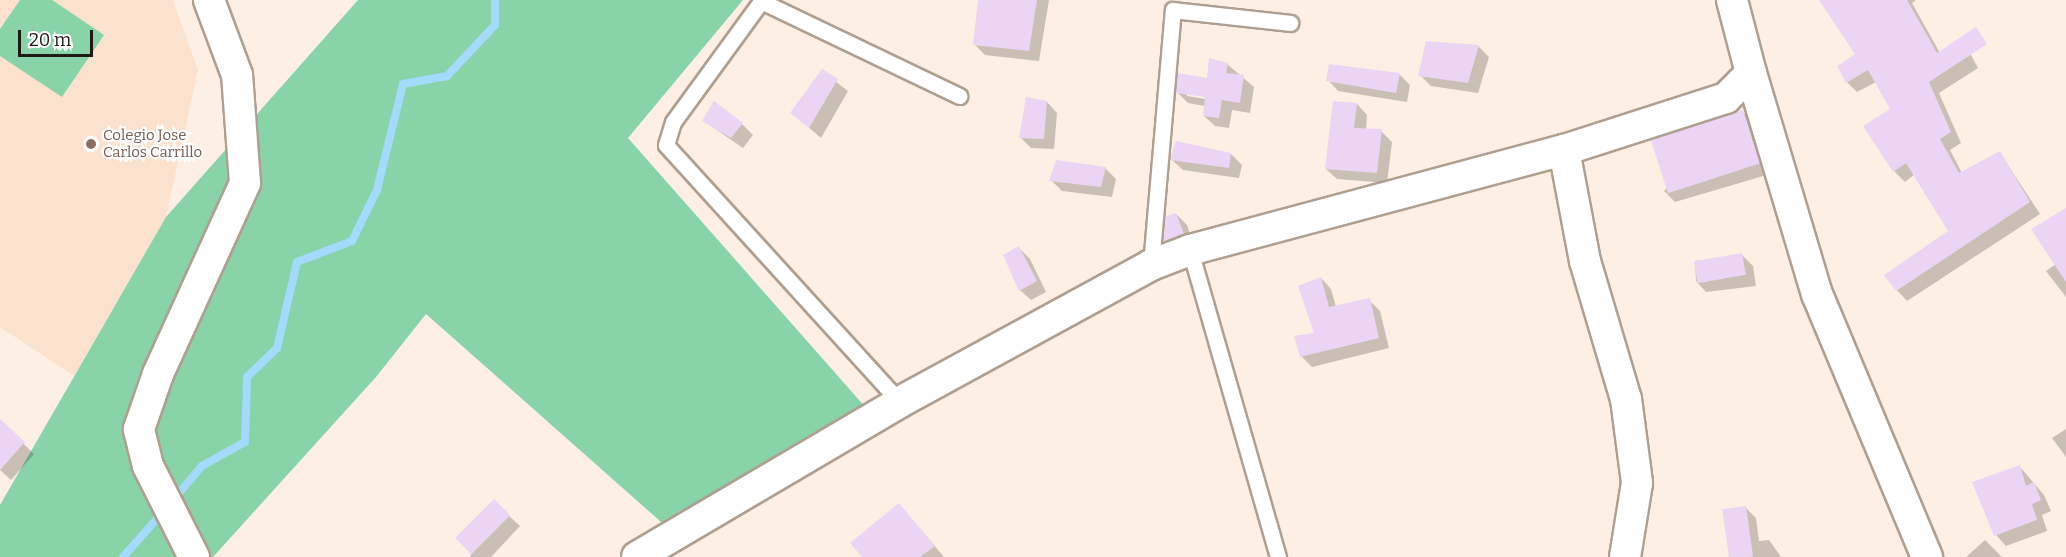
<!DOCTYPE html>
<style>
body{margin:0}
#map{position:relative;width:2066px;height:557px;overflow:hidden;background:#fdefe3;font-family:Bitter,serif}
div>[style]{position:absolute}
.built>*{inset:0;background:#fae2ce}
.green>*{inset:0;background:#89d3a9}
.shadow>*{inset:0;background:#0003}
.stream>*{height:8px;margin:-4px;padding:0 4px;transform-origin:4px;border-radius:4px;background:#a3dafd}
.building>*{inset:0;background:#ecd4f4;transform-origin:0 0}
.roads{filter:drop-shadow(2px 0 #af9f90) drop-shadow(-2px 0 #af9f90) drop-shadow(0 2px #af9f90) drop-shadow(0 -2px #af9f90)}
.service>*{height:15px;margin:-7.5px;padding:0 7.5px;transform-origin:7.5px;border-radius:7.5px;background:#fff}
.minor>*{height:30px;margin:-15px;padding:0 15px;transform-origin:15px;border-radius:15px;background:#fff}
.dots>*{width:16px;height:16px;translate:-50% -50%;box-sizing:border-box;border:3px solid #fff;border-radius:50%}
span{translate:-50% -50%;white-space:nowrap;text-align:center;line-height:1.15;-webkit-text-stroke:4.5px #fff;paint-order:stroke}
.education-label{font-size:15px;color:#785e54}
.left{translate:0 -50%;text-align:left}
.scale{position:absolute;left:18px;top:30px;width:75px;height:27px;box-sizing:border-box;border:3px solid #201a15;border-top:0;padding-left:8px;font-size:18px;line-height:21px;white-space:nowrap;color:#201a15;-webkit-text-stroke:4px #fff;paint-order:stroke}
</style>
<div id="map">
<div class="built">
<div style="clip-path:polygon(0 0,173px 0,198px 70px,166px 217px,74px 376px,0 327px)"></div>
</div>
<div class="green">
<div style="clip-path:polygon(20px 0,52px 0,104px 35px,62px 97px,0 56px,0 29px)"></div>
<div style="clip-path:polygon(358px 0,743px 0,628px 138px,867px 409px,669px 529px,426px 314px,376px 377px,213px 557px,0 557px,0 505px,166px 217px)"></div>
</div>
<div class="shadow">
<div style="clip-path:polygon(980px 0,1049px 0,1039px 61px,985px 55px,974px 44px)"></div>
<div style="clip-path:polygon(1821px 0,1916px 0,1912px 3px,1940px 53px,1969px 51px,1978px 68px,1939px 93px,1961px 143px,1950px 150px,1962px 173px,2000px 153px,2040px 214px,1907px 301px,1897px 290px,1950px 231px,1915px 174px,1905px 182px,1894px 171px,1892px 110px,1876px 82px,1857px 92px,1847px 82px,1857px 55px)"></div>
<div style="clip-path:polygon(1478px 46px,1489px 57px,1478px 93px,1431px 86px,1420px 75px)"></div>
<div style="clip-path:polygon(evenodd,1227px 64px,1254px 87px,1250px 113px,1232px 110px,1229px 128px,1215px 126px,1204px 116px,1205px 106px,1188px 103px,1177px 92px,1208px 80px,1227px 64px,1187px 93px,1212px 97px,1212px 100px,1187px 96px,1187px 93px)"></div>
<div style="clip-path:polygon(822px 71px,848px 91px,821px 138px,792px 113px)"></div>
<div style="clip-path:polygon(1399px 74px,1410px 85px,1407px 102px,1338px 91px,1328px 80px)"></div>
<div style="clip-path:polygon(1047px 102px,1057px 113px,1054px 149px,1031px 148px,1020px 137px)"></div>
<div style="clip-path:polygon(1357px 104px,1367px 115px,1366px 130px,1381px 131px,1392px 142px,1387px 183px,1337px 179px,1326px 169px)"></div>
<div style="clip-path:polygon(1743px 112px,1754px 123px,1770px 174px,1675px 202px,1664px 191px)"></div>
<div style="clip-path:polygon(704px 121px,742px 124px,753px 135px,743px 148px)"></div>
<div style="clip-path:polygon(1231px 154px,1242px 165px,1239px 178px,1183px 170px,1172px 160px)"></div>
<div style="clip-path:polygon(1105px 168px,1116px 179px,1112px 197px,1062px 191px,1051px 180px)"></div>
<div style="clip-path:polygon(2066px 210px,2066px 297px,2046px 271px,2056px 264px)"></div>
<div style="clip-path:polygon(1176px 214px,1187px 225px,1194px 245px,1176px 251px,1166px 241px,1166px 218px)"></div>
<div style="clip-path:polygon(1019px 248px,1030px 259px,1046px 292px,1031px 300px,1020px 290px)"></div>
<div style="clip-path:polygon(1742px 255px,1753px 266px,1756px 286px,1706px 292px,1696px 281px,1695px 261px)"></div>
<div style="clip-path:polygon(1321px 278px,1331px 289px,1336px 307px,1369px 300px,1380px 311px,1389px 348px,1312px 367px,1301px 356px,1316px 334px)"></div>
<div style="clip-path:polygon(0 421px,34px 454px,11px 480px,0 470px)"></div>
<div style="clip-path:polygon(2066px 429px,2066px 457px,2052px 438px)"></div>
<div style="clip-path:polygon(2020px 467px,2044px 495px,2051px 511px,2042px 515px,2047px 531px,2006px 546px,1996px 535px,1974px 483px)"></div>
<div style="clip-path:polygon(494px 502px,520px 526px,491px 557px,470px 557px)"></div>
<div style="clip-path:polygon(1745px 507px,1756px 518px,1759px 541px,1769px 540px,1781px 557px,1732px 557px)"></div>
<div style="clip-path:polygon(909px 516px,944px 557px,864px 557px)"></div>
<div style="clip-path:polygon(1985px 540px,2002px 557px,1966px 557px)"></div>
</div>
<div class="stream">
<div style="left:174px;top:499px;width:43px;rotate:-49.7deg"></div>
<div style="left:202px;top:466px;width:49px;rotate:-29.2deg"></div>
<div style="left:245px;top:442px;width:65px;rotate:-88.2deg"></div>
<div style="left:247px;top:377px;width:42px;rotate:-44deg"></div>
<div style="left:277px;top:348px;width:88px;rotate:-76.9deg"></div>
<div style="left:297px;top:262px;width:59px;rotate:-20.9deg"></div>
<div style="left:352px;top:241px;width:57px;rotate:-63.9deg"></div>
<div style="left:377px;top:190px;width:109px;rotate:-76.2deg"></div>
<div style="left:403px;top:84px;width:45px;rotate:-10.3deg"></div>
<div style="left:447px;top:76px;width:70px;rotate:-46.7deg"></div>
<div style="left:495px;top:25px;width:25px;rotate:-90deg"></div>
<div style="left:123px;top:557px;width:62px;rotate:-48.3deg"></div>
</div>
<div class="building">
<div style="clip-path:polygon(978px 0,1037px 0,1029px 51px,973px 45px)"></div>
<div style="clip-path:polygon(1819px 0,1907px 0,1937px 53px,1976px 27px,1987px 44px,1929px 82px,1951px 132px,1940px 139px,1959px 173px,2000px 151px,2030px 202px,1896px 291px,1884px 275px,1948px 231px,1906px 163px,1893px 172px,1863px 126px,1890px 109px,1868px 70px,1846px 83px,1837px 66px,1855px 54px)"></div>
<div style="clip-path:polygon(1426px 41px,1479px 45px,1468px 83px,1418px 76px)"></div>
<div style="clip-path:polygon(1209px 58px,1228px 63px,1226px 73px,1244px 75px,1240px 103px,1222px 100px,1219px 118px,1203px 116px,1205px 97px,1176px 93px,1177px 73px,1207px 78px)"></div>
<div style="clip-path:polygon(1329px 64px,1400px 73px,1396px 93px,1326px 81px)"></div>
<div style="clip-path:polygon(822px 69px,838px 79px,809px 128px,790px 113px)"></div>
<div style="clip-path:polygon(1026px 97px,1047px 101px,1044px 139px,1019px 138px)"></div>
<div style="clip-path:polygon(714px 101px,743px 123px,731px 138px,702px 121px)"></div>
<div style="clip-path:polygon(1333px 101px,1357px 103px,1354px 128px,1382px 129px,1377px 173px,1325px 169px)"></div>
<div style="left:1743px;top:110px;width:56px;height:97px;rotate:72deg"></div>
<div style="clip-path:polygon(1176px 141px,1231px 153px,1229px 168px,1170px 160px)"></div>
<div style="clip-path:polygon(1056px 160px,1106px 167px,1101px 187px,1049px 181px)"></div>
<div style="clip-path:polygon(2066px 208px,2066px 282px,2031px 229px)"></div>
<div style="clip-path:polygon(1176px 213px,1184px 234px,1164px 241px,1165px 217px)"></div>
<div style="clip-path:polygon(1019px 246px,1037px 281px,1019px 291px,1003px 255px)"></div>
<div style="left:1742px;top:253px;width:22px;height:49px;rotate:80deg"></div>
<div style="clip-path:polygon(1321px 277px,1329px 307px,1370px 298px,1379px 338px,1300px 357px,1294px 336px,1314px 333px,1298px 286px)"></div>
<div style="clip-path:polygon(0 419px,25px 442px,0 470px)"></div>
<div style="clip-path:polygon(2020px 465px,2026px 486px,2034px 482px,2041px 500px,2032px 504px,2037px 520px,1994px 536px,1972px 482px)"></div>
<div style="left:494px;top:499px;width:23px;height:55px;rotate:45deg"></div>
<div style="clip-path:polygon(899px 503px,935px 546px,920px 557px,862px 557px,850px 543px)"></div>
<div style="left:1746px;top:506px;width:51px;height:24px;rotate:82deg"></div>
</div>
<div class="roads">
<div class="service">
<div style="left:762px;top:0;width:151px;rotate:126.1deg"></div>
<div style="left:673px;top:122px;width:24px;rotate:107deg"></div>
<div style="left:666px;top:145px;width:348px;rotate:47.7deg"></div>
<div style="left:761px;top:1px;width:220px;rotate:25.6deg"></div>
<div style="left:1190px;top:250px;width:319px;rotate:74deg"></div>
<div style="left:1151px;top:265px;width:256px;rotate:-85.1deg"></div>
<div style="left:1173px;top:10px;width:118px;rotate:6.3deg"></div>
</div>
<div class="minor">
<div style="left:1751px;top:73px;width:231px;rotate:73.4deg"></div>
<div style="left:1817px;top:294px;width:285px;rotate:67.3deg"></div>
<div style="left:1564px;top:150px;width:113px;rotate:79.3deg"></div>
<div style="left:1585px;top:261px;width:144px;rotate:73.5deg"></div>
<div style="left:1626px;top:399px;width:85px;rotate:82.5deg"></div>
<div style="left:1637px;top:483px;width:75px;rotate:99.2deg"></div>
<div style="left:194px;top:557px;width:102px;rotate:-116.8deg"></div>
<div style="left:148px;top:466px;width:38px;rotate:-104deg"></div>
<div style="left:139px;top:429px;width:58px;rotate:-70.9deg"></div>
<div style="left:158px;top:374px;width:210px;rotate:-65.5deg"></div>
<div style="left:245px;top:183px;width:108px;rotate:-94.2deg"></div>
<div style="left:237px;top:75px;width:80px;rotate:-110.5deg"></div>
<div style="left:637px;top:557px;width:305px;rotate:-30.5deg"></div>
<div style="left:900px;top:402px;width:286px;rotate:-28.6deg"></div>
<div style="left:1151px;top:265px;width:42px;rotate:-21deg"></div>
<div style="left:1190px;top:250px;width:387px;rotate:-15deg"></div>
<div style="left:1564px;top:150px;width:170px;rotate:-17.8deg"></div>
<div style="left:1726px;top:98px;width:35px;rotate:-45deg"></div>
<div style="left:1751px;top:73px;width:75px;rotate:-104.6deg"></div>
</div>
</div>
<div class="dots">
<div style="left:91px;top:144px;background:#8d6e63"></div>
</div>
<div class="education-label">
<span class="left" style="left:103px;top:144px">Colegio Jose<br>Carlos Carrillo</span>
</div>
<div class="scale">20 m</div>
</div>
